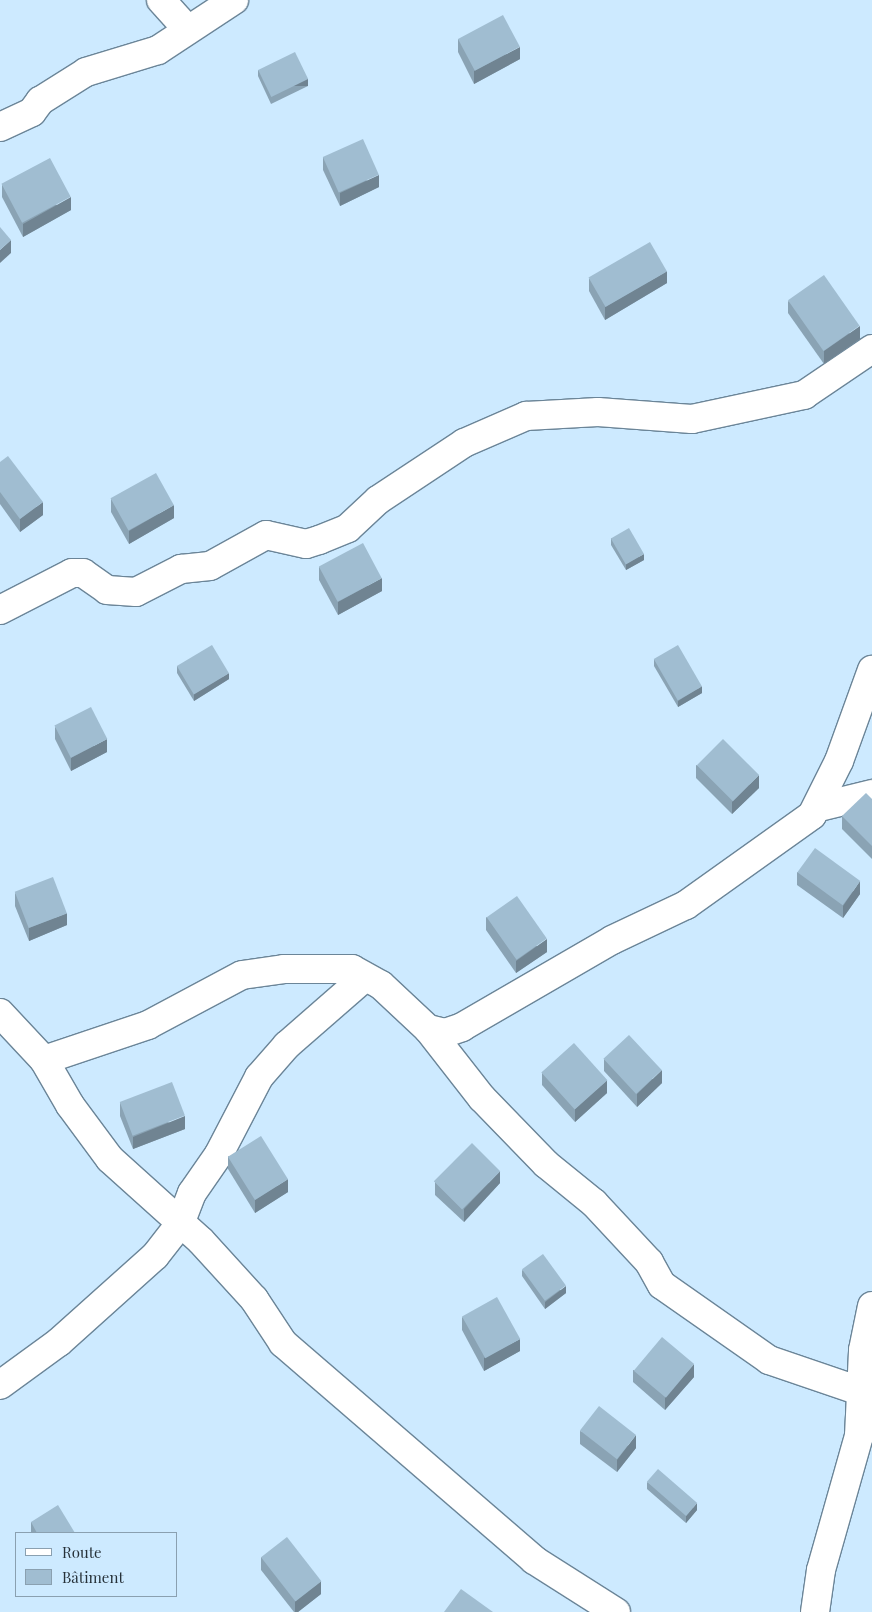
<!DOCTYPE html>
<meta charset="utf-8">
<style>
body{margin:0}
#map{position:relative;width:872px;height:1612px;overflow:hidden;background:#cdeaff;font-family:"Playfair Display",serif}
div>[style]{position:absolute}
.roads{filter:drop-shadow(1px 0 #6b8598) drop-shadow(-1px 0 #6b8598) drop-shadow(0 1px #6b8598) drop-shadow(0 -1px #6b8598)}
.minor>*{height:28px;margin:-14px;padding:0 14px;transform-origin:14px;border-radius:14px;background:#fff}
.wall>*{inset:0;background:#8aa3b4}
.shaded-wall>*{inset:0;background:#708492;transform-origin:0 0}
.building>*{inset:0;background:#a0bdd1;transform-origin:0 0}
span{translate:-50% -50%;white-space:nowrap;text-align:center;line-height:1.15;-webkit-text-stroke:5px #cdeaff;paint-order:stroke}
.legend{position:absolute;left:15px;top:1532px;width:162px;height:65px;box-sizing:border-box;background:#cdeaff;border:1px solid #8aa0b0;margin:0;padding:6px 9px;list-style:none;font-size:15px;color:#263139}
.legend li{display:flex;align-items:center;gap:10px;height:25px}
.legend b{width:25px;border:1px solid #8aa0b0}
</style>
<div id="map">
<div class="roads">
<div class="minor">
<div style="left:161px;top:0;width:38px;rotate:48deg"></div>
<div style="left:0;top:127px;width:35px;rotate:-25deg"></div>
<div style="left:32px;top:112px;width:14px;rotate:-54deg"></div>
<div style="left:40px;top:101px;width:54px;rotate:-32.2deg"></div>
<div style="left:86px;top:72px;width:75px;rotate:-17deg"></div>
<div style="left:158px;top:50px;width:91px;rotate:-33.3deg"></div>
<div style="left:0;top:610px;width:81px;rotate:-27.2deg"></div>
<div style="left:72px;top:573px;width:11px"></div>
<div style="left:83px;top:573px;width:29px;rotate:35deg"></div>
<div style="left:107px;top:590px;width:29px;rotate:4deg"></div>
<div style="left:136px;top:592px;width:51px;rotate:-27.1deg"></div>
<div style="left:181px;top:569px;width:29px;rotate:-6deg"></div>
<div style="left:210px;top:566px;width:64px;rotate:-29deg"></div>
<div style="left:266px;top:535px;width:41px;rotate:12.7deg"></div>
<div style="left:306px;top:544px;width:14px;rotate:-17deg"></div>
<div style="left:319px;top:540px;width:31px;rotate:-22deg"></div>
<div style="left:348px;top:528px;width:41px;rotate:-43deg"></div>
<div style="left:378px;top:500px;width:103px;rotate:-33.5deg"></div>
<div style="left:464px;top:443px;width:68px;rotate:-23.5deg"></div>
<div style="left:526px;top:416px;width:72px;rotate:-3.2deg"></div>
<div style="left:598px;top:412px;width:94px;rotate:4.3deg"></div>
<div style="left:692px;top:419px;width:115px;rotate:-12.1deg"></div>
<div style="left:804px;top:395px;width:82px;rotate:-34.1deg"></div>
<div style="left:819px;top:807px;width:55px;rotate:-13.8deg"></div>
<div style="left:0;top:1013px;width:64px;rotate:46.9deg"></div>
<div style="left:44px;top:1060px;width:110px;rotate:-18.6deg"></div>
<div style="left:148px;top:1025px;width:106px;rotate:-28deg"></div>
<div style="left:242px;top:975px;width:42px;rotate:-8.1deg"></div>
<div style="left:284px;top:969px;width:68px"></div>
<div style="left:352px;top:969px;width:33px;rotate:29deg"></div>
<div style="left:381px;top:985px;width:64px;rotate:43.1deg"></div>
<div style="left:428px;top:1029px;width:88px;rotate:52deg"></div>
<div style="left:482px;top:1098px;width:92px;rotate:45.9deg"></div>
<div style="left:546px;top:1164px;width:62px;rotate:39.1deg"></div>
<div style="left:594px;top:1203px;width:81px;rotate:47deg"></div>
<div style="left:649px;top:1262px;width:26px;rotate:61deg"></div>
<div style="left:662px;top:1285px;width:131px;rotate:35deg"></div>
<div style="left:769px;top:1360px;width:96px;rotate:18.8deg"></div>
<div style="left:428px;top:1029px;width:17px;rotate:13deg"></div>
<div style="left:445px;top:1033px;width:18px;rotate:-19deg"></div>
<div style="left:462px;top:1027px;width:173px;rotate:-30.1deg"></div>
<div style="left:612px;top:940px;width:82px;rotate:-25.3deg"></div>
<div style="left:686px;top:905px;width:155px;rotate:-35.5deg"></div>
<div style="left:812px;top:815px;width:60px;rotate:-63.4deg"></div>
<div style="left:839px;top:761px;width:97px;rotate:-70.1deg"></div>
<div style="left:44px;top:1060px;width:52px;rotate:60deg"></div>
<div style="left:70px;top:1105px;width:67px;rotate:53.5deg"></div>
<div style="left:110px;top:1159px;width:122px;rotate:42deg"></div>
<div style="left:201px;top:1241px;width:79px;rotate:47.6deg"></div>
<div style="left:254px;top:1299px;width:53px;rotate:56.6deg"></div>
<div style="left:283px;top:1343px;width:332px;rotate:40.8deg"></div>
<div style="left:534px;top:1560px;width:97px;rotate:32.4deg"></div>
<div style="left:0;top:1385px;width:73px;rotate:-36.1deg"></div>
<div style="left:59px;top:1342px;width:129px;rotate:-41.9deg"></div>
<div style="left:155px;top:1256px;width:41px;rotate:-52deg"></div>
<div style="left:180px;top:1224px;width:33px;rotate:-69deg"></div>
<div style="left:192px;top:1193px;width:47px;rotate:-55.3deg"></div>
<div style="left:219px;top:1154px;width:87px;rotate:-62.5deg"></div>
<div style="left:259px;top:1077px;width:43px;rotate:-48.8deg"></div>
<div style="left:287px;top:1045px;width:103px;rotate:-41.1deg"></div>
<div style="left:815px;top:1612px;width:42px;rotate:-81.9deg"></div>
<div style="left:821px;top:1570px;width:139px;rotate:-74.2deg"></div>
<div style="left:859px;top:1436px;width:86px;rotate:-87.3deg"></div>
<div style="left:863px;top:1350px;width:45px;rotate:-78.4deg"></div>
</div>
</div>
<div class="wall">
<div style="clip-path:polygon(458px 39px,520px 59px,474px 84px,458px 52px)"></div>
<div style="clip-path:polygon(258px 70px,308px 86px,271px 104px,258px 76px)"></div>
<div style="clip-path:polygon(323px 157px,379px 187px,340px 206px,323px 170px)"></div>
<div style="clip-path:polygon(2px 185px,71px 210px,23px 237px,2px 197px)"></div>
<div style="clip-path:polygon(589px 279px,667px 283px,605px 320px,589px 291px)"></div>
<div style="clip-path:polygon(788px 301px,860px 339px,824px 364px,788px 313px)"></div>
<div style="clip-path:polygon(0 462px,43px 515px,20px 532px,0 504px)"></div>
<div style="clip-path:polygon(111px 499px,174px 518px,129px 544px,111px 512px)"></div>
<div style="clip-path:polygon(611px 538px,644px 560px,626px 570px,611px 545px)"></div>
<div style="clip-path:polygon(319px 567px,382px 591px,338px 615px,319px 580px)"></div>
<div style="clip-path:polygon(654px 659px,702px 693px,678px 707px,654px 666px)"></div>
<div style="clip-path:polygon(177px 666px,229px 679px,194px 701px,177px 673px)"></div>
<div style="clip-path:polygon(55px 727px,107px 752px,71px 771px,55px 739px)"></div>
<div style="clip-path:polygon(696px 765px,759px 788px,732px 814px,696px 778px)"></div>
<div style="clip-path:polygon(872px 799px,872px 859px,842px 829px,842px 816px)"></div>
<div style="clip-path:polygon(797px 872px,860px 894px,843px 918px,797px 885px)"></div>
<div style="clip-path:polygon(15px 893px,67px 925px,29px 941px,15px 906px)"></div>
<div style="clip-path:polygon(486px 917px,547px 952px,516px 973px,486px 930px)"></div>
<div style="clip-path:polygon(604px 1059px,662px 1083px,637px 1107px,604px 1071px)"></div>
<div style="clip-path:polygon(542px 1073px,607px 1093px,575px 1122px,542px 1085px)"></div>
<div style="clip-path:polygon(120px 1103px,185px 1129px,133px 1149px,120px 1116px)"></div>
<div style="clip-path:polygon(228px 1156px,288px 1192px,255px 1213px,228px 1169px)"></div>
<div style="clip-path:polygon(435px 1182px,500px 1183px,464px 1222px,435px 1195px)"></div>
<div style="clip-path:polygon(522px 1270px,566px 1293px,545px 1309px,522px 1276px)"></div>
<div style="clip-path:polygon(462px 1317px,520px 1351px,484px 1371px,462px 1330px)"></div>
<div style="clip-path:polygon(633px 1370px,694px 1377px,665px 1410px,633px 1382px)"></div>
<div style="clip-path:polygon(580px 1431px,636px 1448px,617px 1472px,580px 1444px)"></div>
<div style="clip-path:polygon(647px 1482px,697px 1510px,686px 1523px,647px 1489px)"></div>
<div style="clip-path:polygon(31px 1522px,75px 1533px,31px 1533px)"></div>
<div style="clip-path:polygon(261px 1557px,321px 1594px,298px 1612px,294px 1612px,261px 1570px)"></div>
</div>
<div class="shaded-wall">
<div style="clip-path:polygon(520px 47px,520px 59px,474px 84px,474px 71px)"></div>
<div style="left:308px;top:79px;width:7px;height:41px;rotate:90deg"></div>
<div style="clip-path:polygon(379px 175px,379px 187px,340px 206px,340px 193px)"></div>
<div style="clip-path:polygon(71px 197px,71px 210px,23px 237px,23px 224px)"></div>
<div style="clip-path:polygon(11px 240px,11px 253px,0 263px,0 250px)"></div>
<div style="clip-path:polygon(667px 271px,667px 283px,605px 320px,605px 307px)"></div>
<div style="clip-path:polygon(860px 326px,860px 339px,824px 364px,824px 351px)"></div>
<div style="clip-path:polygon(43px 502px,43px 515px,20px 532px,20px 519px)"></div>
<div style="clip-path:polygon(174px 505px,174px 518px,129px 544px,129px 531px)"></div>
<div style="clip-path:polygon(644px 554px,644px 560px,626px 570px,626px 564px)"></div>
<div style="clip-path:polygon(382px 578px,382px 591px,338px 615px,338px 602px)"></div>
<div style="clip-path:polygon(229px 673px,229px 679px,194px 701px,194px 694px)"></div>
<div style="clip-path:polygon(702px 686px,702px 693px,678px 707px,678px 701px)"></div>
<div style="clip-path:polygon(107px 739px,107px 752px,71px 771px,71px 758px)"></div>
<div style="clip-path:polygon(759px 775px,759px 788px,732px 814px,732px 802px)"></div>
<div style="clip-path:polygon(860px 881px,860px 894px,843px 918px,843px 906px)"></div>
<div style="clip-path:polygon(67px 913px,67px 925px,29px 941px,29px 928px)"></div>
<div style="clip-path:polygon(547px 939px,547px 952px,516px 973px,516px 961px)"></div>
<div style="clip-path:polygon(662px 1070px,662px 1083px,637px 1107px,637px 1094px)"></div>
<div style="clip-path:polygon(607px 1080px,607px 1093px,575px 1122px,575px 1109px)"></div>
<div style="clip-path:polygon(185px 1116px,185px 1129px,133px 1149px,133px 1137px)"></div>
<div style="clip-path:polygon(500px 1171px,500px 1183px,464px 1222px,464px 1209px)"></div>
<div style="clip-path:polygon(288px 1179px,288px 1192px,255px 1213px,255px 1200px)"></div>
<div style="clip-path:polygon(566px 1286px,566px 1293px,545px 1309px,545px 1302px)"></div>
<div style="clip-path:polygon(520px 1339px,520px 1351px,484px 1371px,484px 1358px)"></div>
<div style="clip-path:polygon(694px 1364px,694px 1377px,665px 1410px,665px 1397px)"></div>
<div style="clip-path:polygon(636px 1435px,636px 1448px,617px 1472px,617px 1460px)"></div>
<div style="clip-path:polygon(697px 1503px,697px 1510px,686px 1523px,686px 1516px)"></div>
<div style="clip-path:polygon(321px 1581px,321px 1594px,298px 1612px,295px 1612px,295px 1601px)"></div>
</div>
<div class="building">
<div style="left:503px;top:15px;width:36px;height:51px;rotate:62deg"></div>
<div style="left:295px;top:52px;width:30px;height:41px;rotate:64deg"></div>
<div style="left:363px;top:139px;width:39px;height:44px;rotate:66deg"></div>
<div style="left:50px;top:158px;width:44px;height:55px;rotate:62deg"></div>
<div style="clip-path:polygon(0 227px,11px 240px,0 250px)"></div>
<div style="left:650px;top:242px;width:34px;height:71px;rotate:60deg"></div>
<div style="left:824px;top:275px;width:62px;height:44px;rotate:55deg"></div>
<div style="clip-path:polygon(8px 456px,43px 502px,20px 519px,0 492px,0 462px)"></div>
<div style="left:156px;top:473px;width:37px;height:52px;rotate:61deg"></div>
<div style="left:629px;top:528px;width:30px;height:21px;rotate:60deg"></div>
<div style="left:363px;top:543px;width:40px;height:50px;rotate:62deg"></div>
<div style="left:212px;top:645px;width:33px;height:41px;rotate:59deg"></div>
<div style="left:678px;top:645px;width:48px;height:28px;rotate:60deg"></div>
<div style="left:91px;top:707px;width:36px;height:41px;rotate:63deg"></div>
<div style="left:723px;top:739px;width:51px;height:37px;rotate:45deg"></div>
<div style="clip-path:polygon(866px 793px,872px 799px,872px 846px,842px 816px)"></div>
<div style="left:815px;top:848px;width:56px;height:30px;rotate:36deg"></div>
<div style="left:53px;top:877px;width:39px;height:41px;rotate:69deg"></div>
<div style="left:517px;top:896px;width:52px;height:37px;rotate:55deg"></div>
<div style="left:629px;top:1035px;width:48px;height:35px;rotate:47deg"></div>
<div style="left:574px;top:1043px;width:50px;height:44px;rotate:48deg"></div>
<div style="left:172px;top:1082px;width:36px;height:56px;rotate:69deg"></div>
<div style="left:261px;top:1136px;width:51px;height:39px;rotate:58deg"></div>
<div style="left:472px;top:1143px;width:40px;height:54px;rotate:45deg"></div>
<div style="left:543px;top:1254px;width:39px;height:26px;rotate:54deg"></div>
<div style="left:497px;top:1297px;width:48px;height:40px;rotate:61deg"></div>
<div style="left:662px;top:1337px;width:42px;height:44px;rotate:40deg"></div>
<div style="left:599px;top:1406px;width:47px;height:31px;rotate:38deg"></div>
<div style="left:658px;top:1469px;width:52px;height:17px;rotate:41deg"></div>
<div style="clip-path:polygon(58px 1505px,75px 1533px,37px 1533px,31px 1522px)"></div>
<div style="left:287px;top:1537px;width:56px;height:33px;rotate:52deg"></div>
<div style="clip-path:polygon(461px 1589px,493px 1612px,444px 1612px)"></div>
</div>
<ul class="legend">
<li><b style="height:6px;background:#fff"></b>Route</li>
<li><b style="height:14px;background:#a0bdd1"></b>Bâtiment</li>
</ul>
</div>
